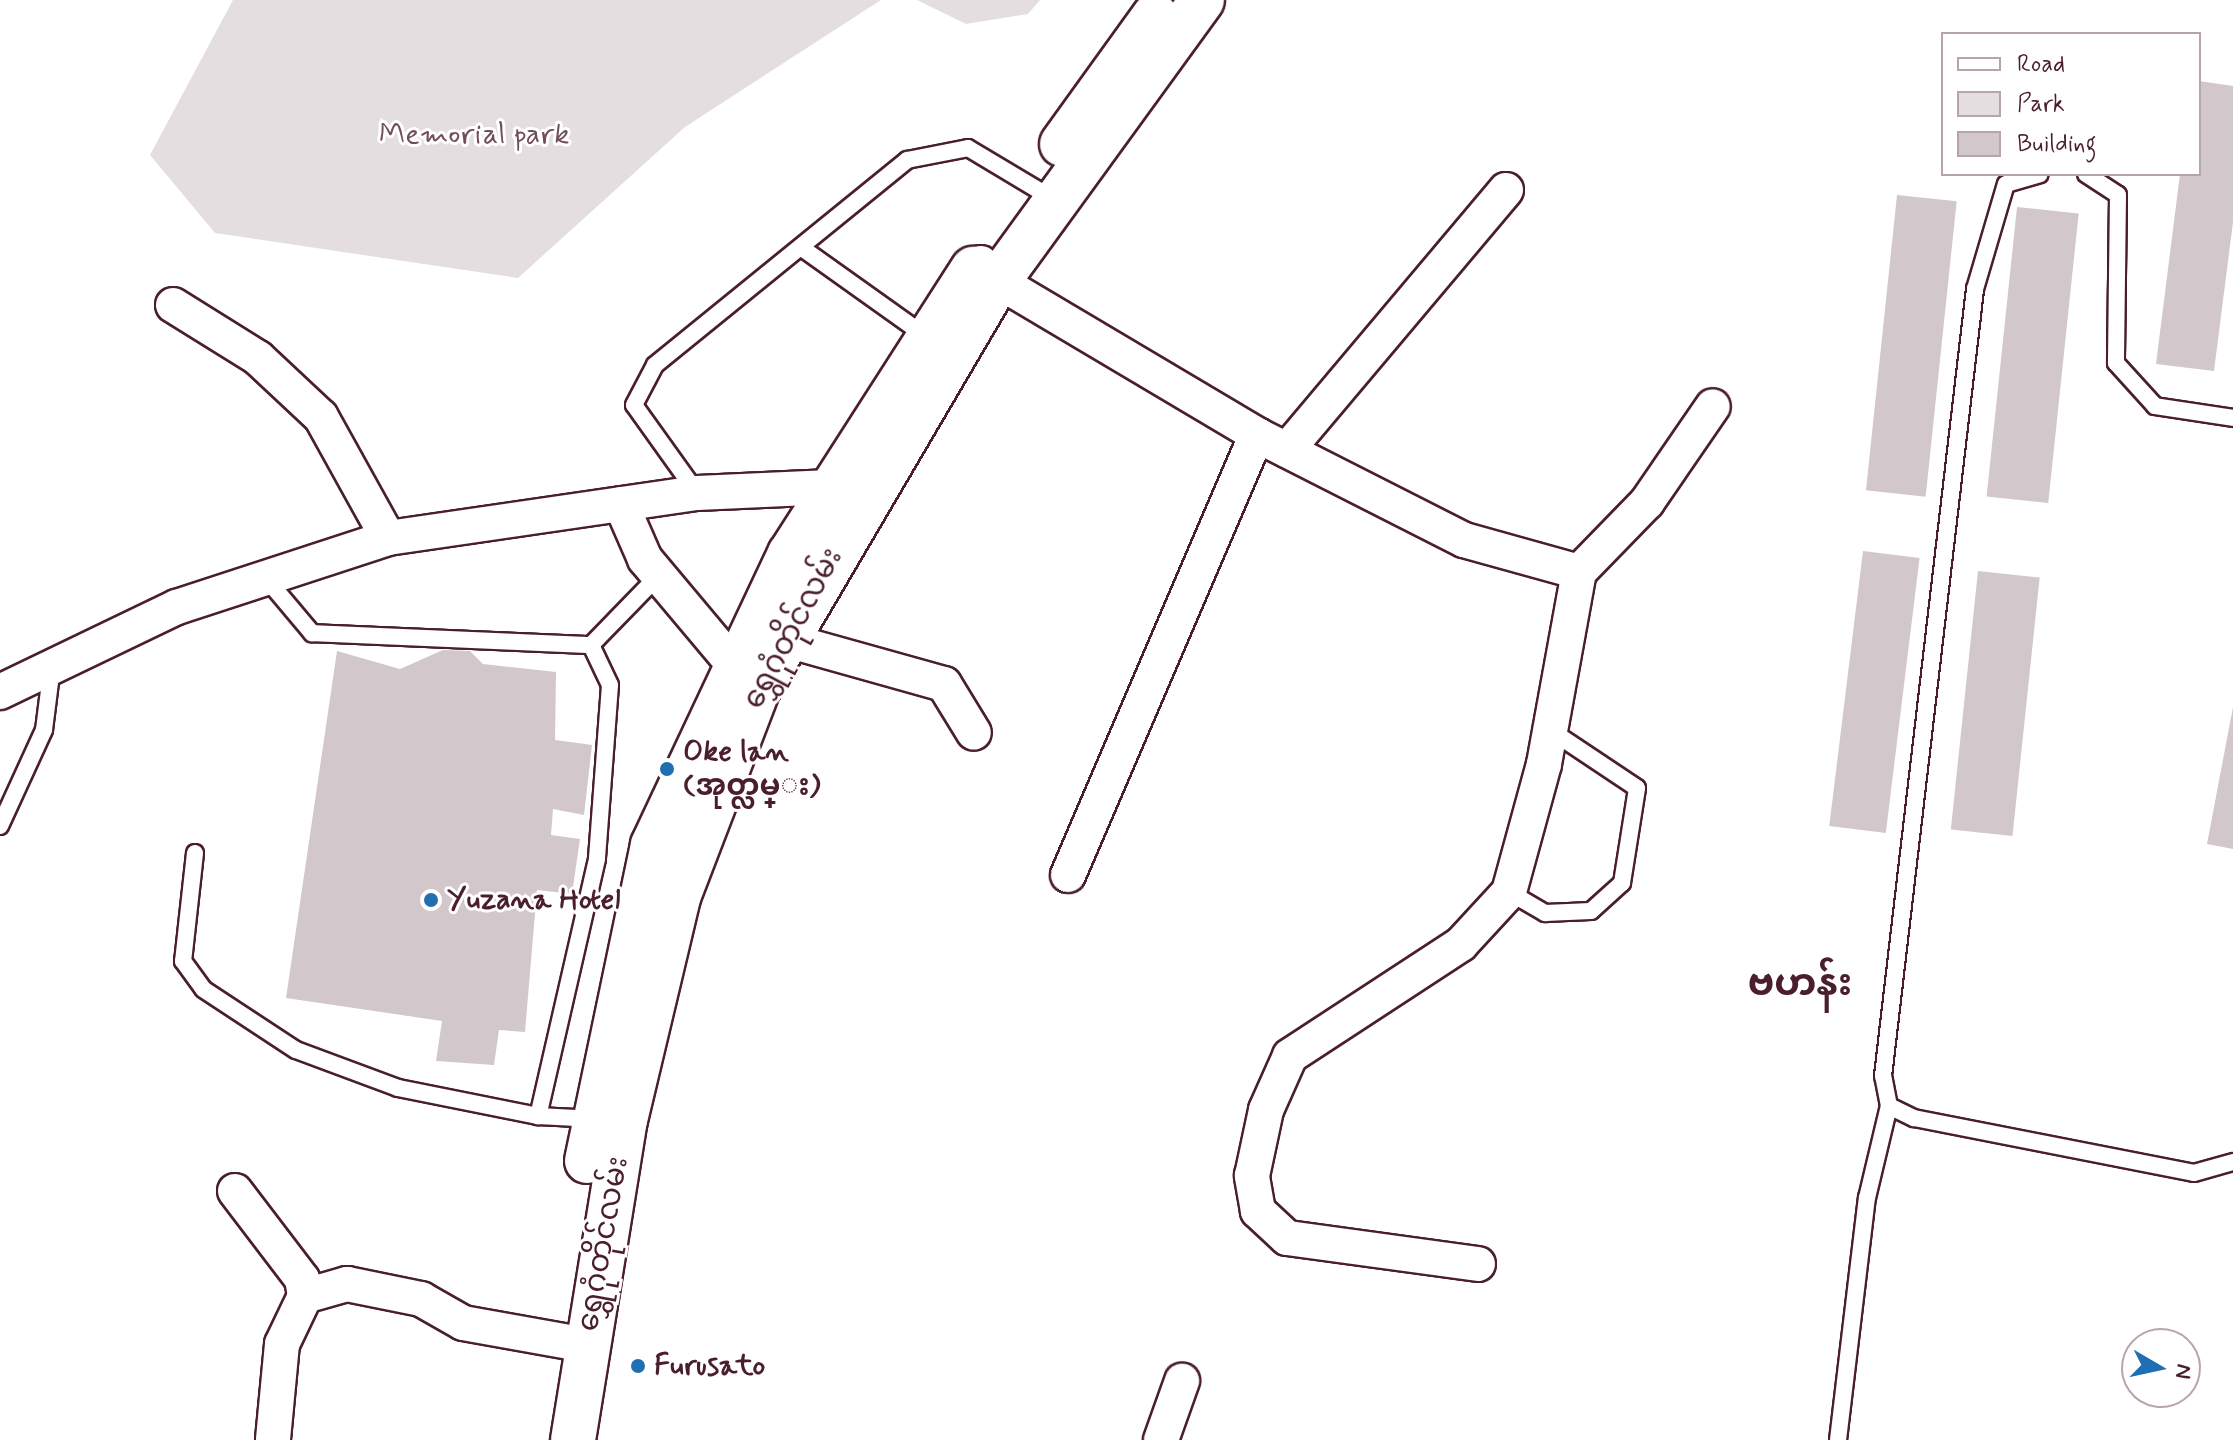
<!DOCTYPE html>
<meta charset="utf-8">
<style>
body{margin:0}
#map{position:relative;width:2233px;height:1440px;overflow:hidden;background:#fff;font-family:Mynerve,"Noto Sans Myanmar",sans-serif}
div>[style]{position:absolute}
.green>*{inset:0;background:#e5dee0}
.building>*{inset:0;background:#d2c7cb;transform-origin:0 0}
.roads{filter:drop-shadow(2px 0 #4a1f2b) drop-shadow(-2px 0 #4a1f2b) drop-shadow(0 2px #4a1f2b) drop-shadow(0 -2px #4a1f2b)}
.service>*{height:16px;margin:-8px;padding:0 8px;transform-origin:8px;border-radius:8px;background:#fff}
.minor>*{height:34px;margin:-17px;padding:0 17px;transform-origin:17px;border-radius:17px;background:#fff}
.primary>*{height:44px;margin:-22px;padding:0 22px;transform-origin:22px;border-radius:22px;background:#fff}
.dots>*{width:22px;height:22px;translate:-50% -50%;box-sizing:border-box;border:4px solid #fff;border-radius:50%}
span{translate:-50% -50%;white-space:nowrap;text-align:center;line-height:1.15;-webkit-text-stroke:6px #fff;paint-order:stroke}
.park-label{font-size:30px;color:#714f58}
.street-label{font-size:30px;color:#4a1f2b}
.poi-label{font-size:30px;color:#4a1f2b;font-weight:700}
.left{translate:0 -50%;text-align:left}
.district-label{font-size:38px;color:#4a1f2b;font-weight:700}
.legend{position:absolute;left:1941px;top:32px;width:260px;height:144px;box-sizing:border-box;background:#fff;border:2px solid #b7a5aa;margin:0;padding:10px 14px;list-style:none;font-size:24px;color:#4a1f2b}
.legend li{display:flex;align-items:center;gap:16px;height:40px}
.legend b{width:40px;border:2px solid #b7a5aa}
.north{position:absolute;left:2121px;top:1328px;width:80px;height:80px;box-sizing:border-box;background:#fff;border:2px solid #b7a5aa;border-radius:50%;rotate:99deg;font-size:22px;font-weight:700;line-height:32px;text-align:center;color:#4a1f2b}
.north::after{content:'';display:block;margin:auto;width:28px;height:36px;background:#1f6fb2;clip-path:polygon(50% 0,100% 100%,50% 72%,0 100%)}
</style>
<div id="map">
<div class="green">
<div style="clip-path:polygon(233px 0,881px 0,685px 127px,518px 278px,215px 233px,150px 155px)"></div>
<div style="clip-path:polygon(917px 0,1040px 0,1028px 14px,966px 24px)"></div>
</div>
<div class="building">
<div style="clip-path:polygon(2199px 81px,2233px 86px,2233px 222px,2214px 371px,2156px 364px,2180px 174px,2199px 174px)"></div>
<div style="left:1897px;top:195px;width:60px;height:297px;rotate:6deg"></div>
<div style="left:2017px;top:207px;width:62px;height:291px;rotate:6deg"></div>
<div style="left:1863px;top:551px;width:57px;height:277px;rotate:7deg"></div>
<div style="left:1978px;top:571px;width:62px;height:260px;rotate:6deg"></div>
<div style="clip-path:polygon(443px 650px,470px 651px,483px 664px,556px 672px,555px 740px,592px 745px,584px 815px,553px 809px,551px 835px,580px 839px,572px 894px,537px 890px,525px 1032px,499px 1030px,494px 1065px,436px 1061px,442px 1021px,286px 998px,337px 651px,400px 669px)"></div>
<div style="clip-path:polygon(2233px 707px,2233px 849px,2207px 844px)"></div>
</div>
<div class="roads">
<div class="service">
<div style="left:2086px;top:174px;width:38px;rotate:33deg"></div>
<div style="left:2118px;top:195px;width:168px;rotate:90.7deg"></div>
<div style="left:2116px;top:363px;width:58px;rotate:47.8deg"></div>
<div style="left:2155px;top:406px;width:79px;rotate:8.7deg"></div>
<div style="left:802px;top:248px;width:153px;rotate:35.5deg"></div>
<div style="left:697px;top:493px;width:108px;rotate:-125.6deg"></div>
<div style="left:634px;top:405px;width:45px;rotate:-62.3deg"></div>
<div style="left:655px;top:365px;width:325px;rotate:-39.1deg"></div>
<div style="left:907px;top:160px;width:62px;rotate:-11.1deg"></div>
<div style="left:968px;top:148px;width:101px;rotate:30.9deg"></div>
<div style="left:264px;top:576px;width:75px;rotate:49.9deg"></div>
<div style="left:312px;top:633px;width:279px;rotate:2.5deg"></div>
<div style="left:591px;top:645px;width:44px;rotate:64.6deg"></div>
<div style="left:610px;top:685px;width:174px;rotate:94.3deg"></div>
<div style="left:597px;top:859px;width:264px;rotate:102.9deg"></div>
<div style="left:538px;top:1116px;width:57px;rotate:3deg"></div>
<div style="left:591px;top:645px;width:96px;rotate:-45.8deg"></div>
<div style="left:0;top:826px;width:106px;rotate:-65.4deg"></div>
<div style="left:44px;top:730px;width:64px;rotate:-82.8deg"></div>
<div style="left:195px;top:853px;width:109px;rotate:96.3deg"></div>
<div style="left:183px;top:961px;width:34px;rotate:54deg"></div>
<div style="left:203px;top:989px;width:111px;rotate:33.3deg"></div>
<div style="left:296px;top:1050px;width:109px;rotate:20.4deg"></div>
<div style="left:398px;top:1088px;width:143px;rotate:11.3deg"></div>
<div style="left:1509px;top:892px;width:42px;rotate:30.3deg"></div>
<div style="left:1545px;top:913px;width:46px;rotate:-2.5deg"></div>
<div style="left:1591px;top:911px;width:42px;rotate:-42.1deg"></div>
<div style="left:1622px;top:883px;width:96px;rotate:-81deg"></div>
<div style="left:1637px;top:788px;width:105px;rotate:-146.3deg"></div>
<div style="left:1889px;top:1106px;width:28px;rotate:26deg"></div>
<div style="left:1914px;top:1118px;width:285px;rotate:11.1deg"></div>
<div style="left:2194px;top:1173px;width:41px;rotate:-15.8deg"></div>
<div style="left:1838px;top:1440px;width:244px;rotate:-83.2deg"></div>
<div style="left:1867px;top:1198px;width:95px;rotate:-76.6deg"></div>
<div style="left:1889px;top:1106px;width:31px;rotate:-101deg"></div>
<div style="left:1883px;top:1076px;width:792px;rotate:-83.33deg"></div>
<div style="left:1975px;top:289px;width:109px;rotate:-73.6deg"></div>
<div style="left:2006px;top:184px;width:35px;rotate:-16deg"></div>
</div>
<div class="minor">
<div style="left:981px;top:263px;width:25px;rotate:47deg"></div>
<div style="left:998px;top:281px;width:301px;rotate:30.7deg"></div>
<div style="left:1257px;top:435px;width:232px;rotate:26.9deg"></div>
<div style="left:1464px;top:540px;width:119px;rotate:15.5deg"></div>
<div style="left:1579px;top:572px;width:98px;rotate:-45.8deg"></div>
<div style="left:1647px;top:502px;width:116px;rotate:-55.5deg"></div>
<div style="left:173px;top:305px;width:100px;rotate:31.9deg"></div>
<div style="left:258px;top:358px;width:86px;rotate:43.1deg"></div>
<div style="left:321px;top:417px;width:138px;rotate:61deg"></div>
<div style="left:1287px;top:450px;width:340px;rotate:-49.9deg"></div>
<div style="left:621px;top:504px;width:60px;rotate:66.4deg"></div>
<div style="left:645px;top:559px;width:163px;rotate:50deg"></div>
<div style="left:765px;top:634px;width:186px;rotate:15.6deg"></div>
<div style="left:944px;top:684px;width:57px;rotate:58.5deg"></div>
<div style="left:0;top:692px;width:196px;rotate:-25.7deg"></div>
<div style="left:177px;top:607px;width:222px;rotate:-18.1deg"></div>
<div style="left:388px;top:538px;width:312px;rotate:-8.3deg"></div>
<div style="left:697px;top:493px;width:156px;rotate:-2.6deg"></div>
<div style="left:1068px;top:875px;width:479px;rotate:-66.8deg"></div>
<div style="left:235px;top:1191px;width:111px;rotate:52.7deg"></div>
<div style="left:302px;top:1279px;width:17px;rotate:80deg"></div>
<div style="left:305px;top:1296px;width:53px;rotate:115.6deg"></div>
<div style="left:282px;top:1344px;width:96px;rotate:95.4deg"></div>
<div style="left:1478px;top:1264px;width:193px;rotate:-172.2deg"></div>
<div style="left:1287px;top:1238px;width:40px;rotate:-137deg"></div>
<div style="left:1258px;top:1211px;width:36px;rotate:-100deg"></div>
<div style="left:1252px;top:1176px;width:67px;rotate:-78deg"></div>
<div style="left:1266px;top:1110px;width:59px;rotate:-66deg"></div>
<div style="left:1290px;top:1056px;width:204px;rotate:-33.2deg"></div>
<div style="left:1461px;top:944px;width:71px;rotate:-47.3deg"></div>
<div style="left:1509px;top:892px;width:133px;rotate:-74.7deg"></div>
<div style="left:1544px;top:764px;width:195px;rotate:-79.7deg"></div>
<div style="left:305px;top:1296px;width:44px;rotate:-15.9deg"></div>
<div style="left:347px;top:1284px;width:76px;rotate:11.5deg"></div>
<div style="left:421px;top:1299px;width:48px;rotate:29.7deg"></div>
<div style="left:463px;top:1323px;width:125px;rotate:10.1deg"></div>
<div style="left:1161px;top:1440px;width:63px;rotate:-70.4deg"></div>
</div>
<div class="primary">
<div style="left:1062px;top:144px;width:159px;rotate:-54.2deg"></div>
<div style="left:587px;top:1161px;width:323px;rotate:-78.2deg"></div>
<div style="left:653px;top:845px;width:322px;rotate:-64.8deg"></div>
<div style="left:790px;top:554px;width:339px;rotate:-57.3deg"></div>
<div style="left:573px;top:1440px;width:324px;rotate:-80.8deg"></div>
<div style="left:625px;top:1120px;width:229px;rotate:-76.6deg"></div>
<div style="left:678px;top:897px;width:221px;rotate:-69deg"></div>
<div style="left:757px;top:691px;width:476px;rotate:-59.6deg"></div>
<div style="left:998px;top:281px;width:347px;rotate:-54deg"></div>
</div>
</div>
<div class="dots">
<div style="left:667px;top:769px;background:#1f6fb2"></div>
<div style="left:431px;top:900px;background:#1f6fb2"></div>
<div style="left:638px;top:1366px;background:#1f6fb2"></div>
</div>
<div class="park-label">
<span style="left:474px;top:135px">Memorial park</span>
</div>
<div class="street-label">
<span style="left:794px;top:629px;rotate:-62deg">ရွှေဂုံတိုင်လမ်း</span>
<span style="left:604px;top:1244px;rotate:-80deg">ရွှေဂုံတိုင်လမ်း</span>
</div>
<div class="poi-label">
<span class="left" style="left:683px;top:769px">Oke lan<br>(အုတ္လမ္း)</span>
<span class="left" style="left:447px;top:900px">Yuzana Hotel</span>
<span class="left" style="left:654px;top:1366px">Furusato</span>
</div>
<div class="district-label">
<span style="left:1800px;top:985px">ဗဟန်း</span>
</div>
<ul class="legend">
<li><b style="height:10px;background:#fff"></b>Road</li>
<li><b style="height:22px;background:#e5dee0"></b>Park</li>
<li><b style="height:22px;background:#d2c7cb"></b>Building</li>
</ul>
<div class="north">N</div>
</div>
